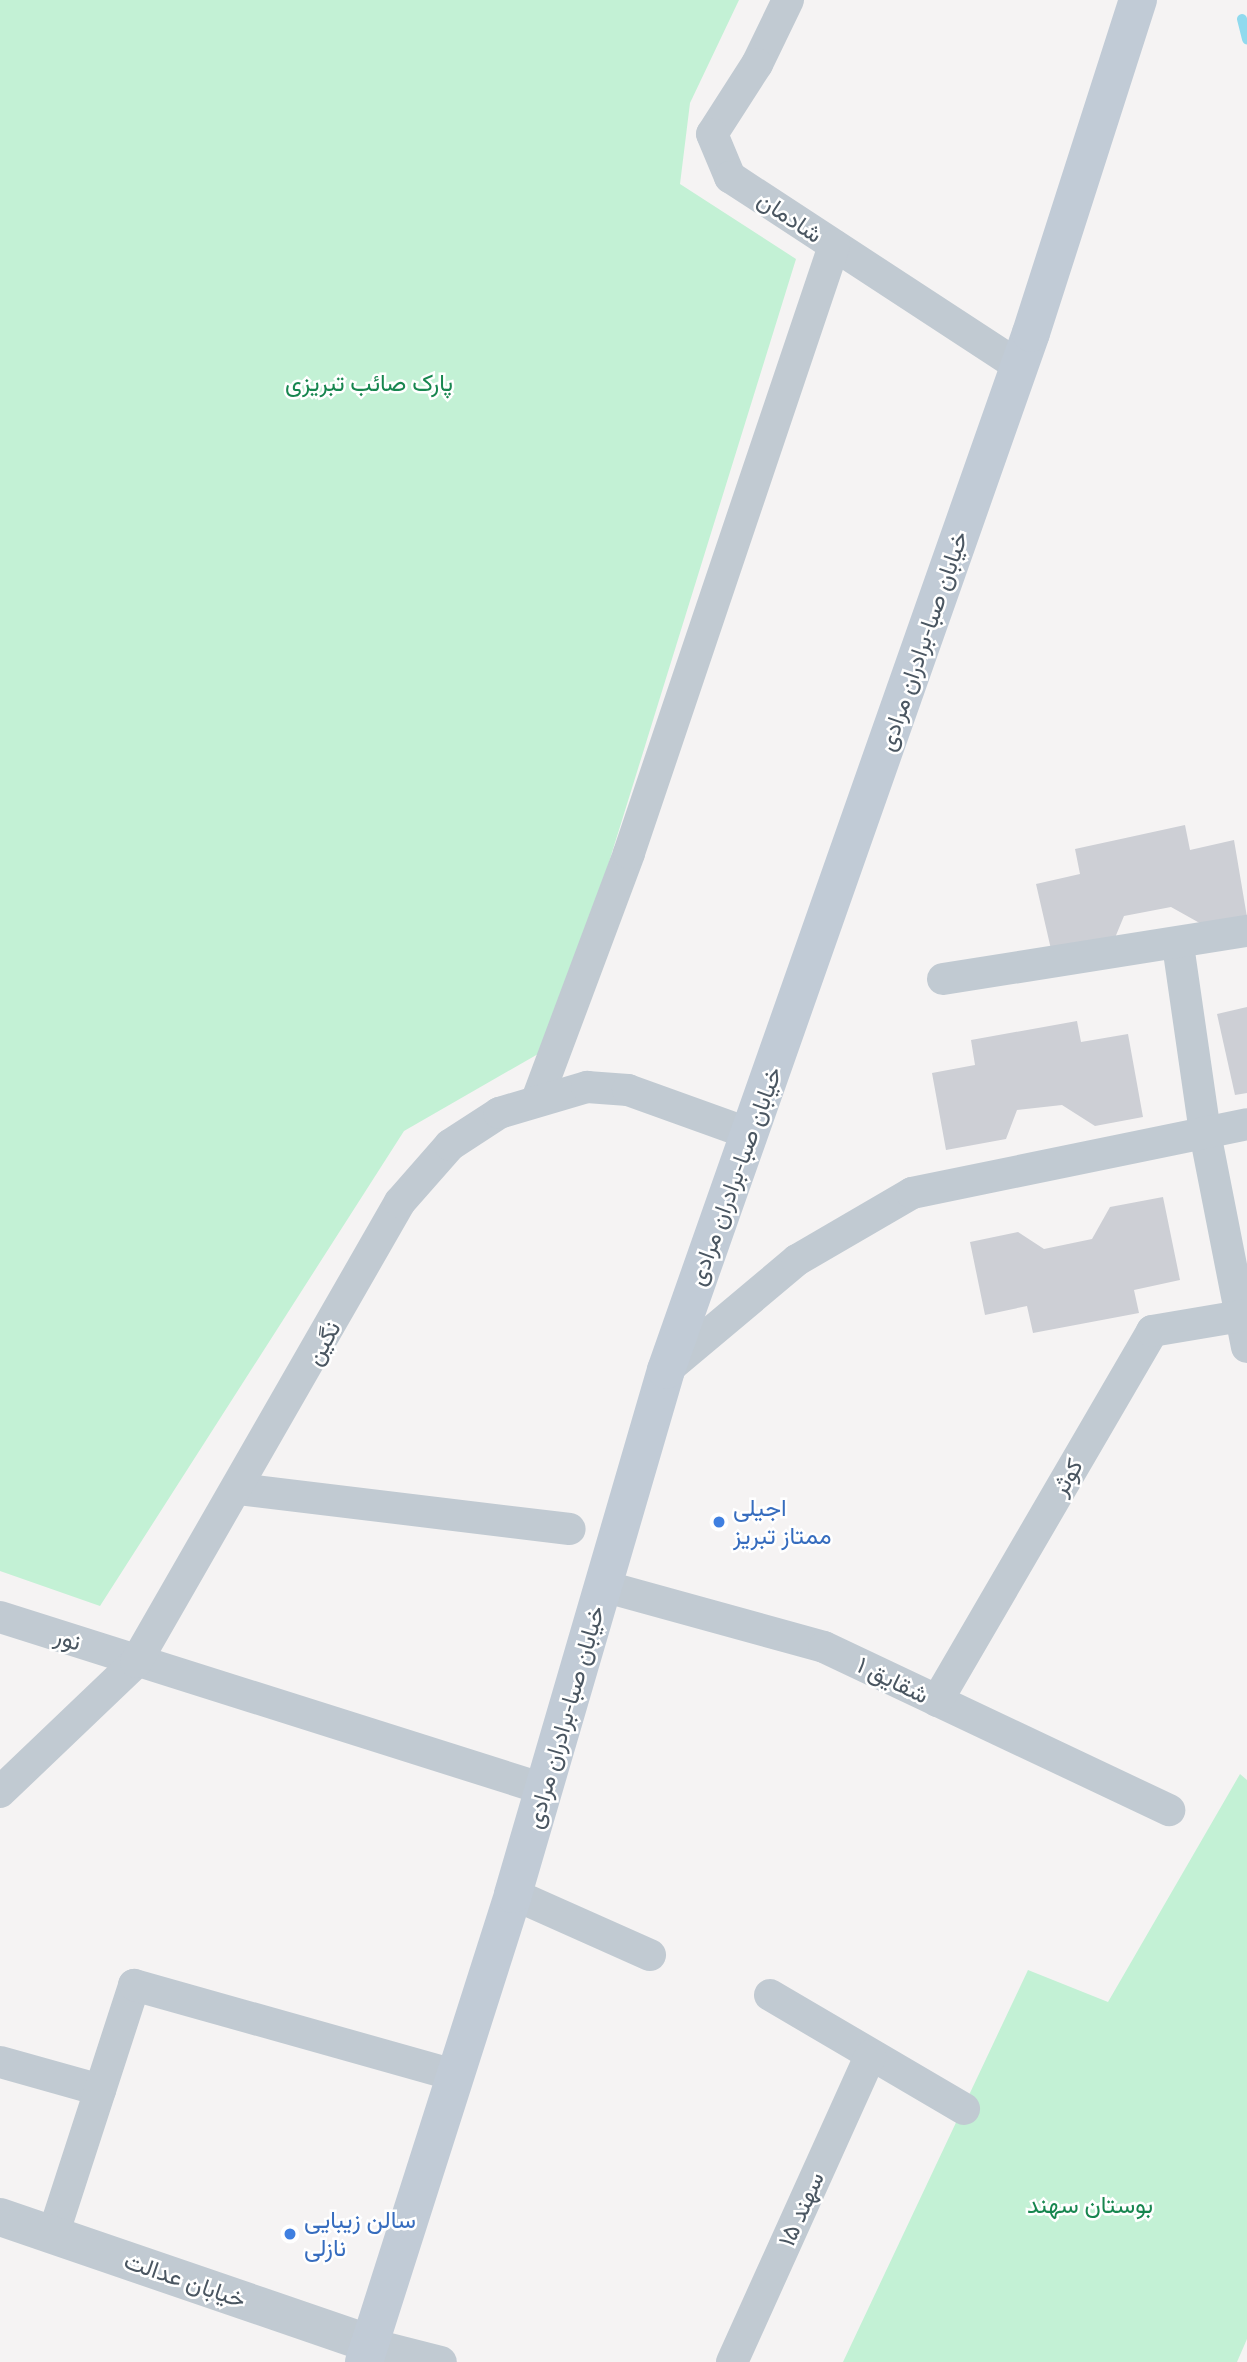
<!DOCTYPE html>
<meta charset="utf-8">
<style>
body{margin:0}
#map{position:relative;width:1247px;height:2362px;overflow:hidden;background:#f5f3f3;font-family:"Public Sans",Vazirmatn,sans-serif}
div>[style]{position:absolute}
.green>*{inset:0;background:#c3f1d5}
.stream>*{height:10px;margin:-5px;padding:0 5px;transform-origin:5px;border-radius:5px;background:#90daee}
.building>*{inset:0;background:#cdcfd5}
.minor>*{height:32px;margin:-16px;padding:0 16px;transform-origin:16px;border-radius:16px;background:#c1cad2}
.tertiary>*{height:38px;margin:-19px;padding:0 19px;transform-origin:19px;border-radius:19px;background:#c1cad2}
.secondary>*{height:38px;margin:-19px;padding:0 19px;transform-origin:19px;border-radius:19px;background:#c1cbd6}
.dots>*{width:19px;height:19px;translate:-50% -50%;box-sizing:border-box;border:4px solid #fff;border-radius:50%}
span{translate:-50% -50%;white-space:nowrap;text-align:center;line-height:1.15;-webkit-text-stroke:5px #fff;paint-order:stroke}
.street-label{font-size:24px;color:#4a5661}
.park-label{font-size:24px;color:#17864f}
.shop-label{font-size:24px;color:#366cbe}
.left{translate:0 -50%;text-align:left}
</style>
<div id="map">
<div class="green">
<div style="clip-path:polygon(0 0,739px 0,690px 103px,680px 184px,796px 259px,552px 1046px,404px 1131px,100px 1606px,0 1571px)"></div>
<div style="clip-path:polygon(1240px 1774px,1247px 1780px,1247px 2339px,1237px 2362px,843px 2362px,1028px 1970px,1108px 2002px)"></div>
</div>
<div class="stream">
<div style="left:1242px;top:19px;width:21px;rotate:76deg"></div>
</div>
<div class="building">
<div style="clip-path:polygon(1185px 825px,1190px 850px,1234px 840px,1247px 917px,1205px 926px,1171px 907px,1124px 916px,1112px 945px,1053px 958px,1036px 884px,1080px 874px,1075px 849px)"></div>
<div style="clip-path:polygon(1247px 1007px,1247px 1093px,1235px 1095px,1217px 1014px)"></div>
<div style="clip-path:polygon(1077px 1021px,1081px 1042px,1128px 1034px,1143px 1117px,1095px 1126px,1062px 1105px,1017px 1110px,1006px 1139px,946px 1150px,932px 1073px,975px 1065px,971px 1040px)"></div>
<div style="clip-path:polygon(1163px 1197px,1180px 1280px,1134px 1290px,1139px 1313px,1033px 1333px,1027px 1306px,985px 1315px,970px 1242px,1018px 1232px,1044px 1249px,1092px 1239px,1110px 1207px)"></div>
</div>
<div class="minor">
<div style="left:788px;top:0;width:71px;rotate:115.8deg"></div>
<div style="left:757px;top:64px;width:83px;rotate:122.7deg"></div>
<div style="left:712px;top:134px;width:47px;rotate:67.3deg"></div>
<div style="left:730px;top:177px;width:345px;rotate:33.2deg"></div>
<div style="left:1178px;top:945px;width:190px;rotate:81.8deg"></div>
<div style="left:1205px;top:1133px;width:218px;rotate:78.9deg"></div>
<div style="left:943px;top:979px;width:308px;rotate:-9deg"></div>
<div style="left:538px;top:1097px;width:260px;rotate:-69.5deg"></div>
<div style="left:629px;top:853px;width:641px;rotate:-71.34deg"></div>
<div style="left:666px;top:1370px;width:171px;rotate:-40deg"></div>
<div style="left:797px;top:1260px;width:133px;rotate:-30.2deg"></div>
<div style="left:912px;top:1193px;width:342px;rotate:-11.6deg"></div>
<div style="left:239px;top:1489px;width:333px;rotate:6.9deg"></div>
<div style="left:603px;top:1586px;width:229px;rotate:15.4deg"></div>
<div style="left:824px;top:1647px;width:382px;rotate:25.3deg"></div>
<div style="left:0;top:1617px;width:571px;rotate:17.55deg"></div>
<div style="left:937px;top:1701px;width:428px;rotate:-59.8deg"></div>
<div style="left:1152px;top:1331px;width:96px;rotate:-9.6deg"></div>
<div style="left:0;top:1792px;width:188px;rotate:-43.7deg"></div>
<div style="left:136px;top:1662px;width:530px;rotate:-60.15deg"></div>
<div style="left:400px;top:1202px;width:76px;rotate:-48.7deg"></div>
<div style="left:450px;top:1145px;width:59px;rotate:-33.1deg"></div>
<div style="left:499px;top:1113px;width:92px;rotate:-16.5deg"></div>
<div style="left:587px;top:1087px;width:41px;rotate:4.2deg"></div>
<div style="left:628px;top:1090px;width:130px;rotate:19.8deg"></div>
<div style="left:513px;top:1894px;width:150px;rotate:24deg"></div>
<div style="left:770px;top:1995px;width:225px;rotate:30.4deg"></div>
<div style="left:0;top:2062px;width:104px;rotate:15.6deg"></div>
<div style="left:53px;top:2235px;width:263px;rotate:-72deg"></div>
<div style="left:134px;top:1985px;width:333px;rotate:15.7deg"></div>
<div style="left:370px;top:2344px;width:73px;rotate:14.2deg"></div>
<div style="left:732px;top:2362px;width:336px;rotate:-65.7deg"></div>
</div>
<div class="tertiary">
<div style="left:0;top:2217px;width:391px;rotate:18.9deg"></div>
</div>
<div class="secondary">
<div style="left:364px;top:2362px;width:491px;rotate:-72.3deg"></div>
<div style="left:513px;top:1894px;width:546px;rotate:-73.72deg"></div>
<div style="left:666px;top:1370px;width:1099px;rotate:-70.61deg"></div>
<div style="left:1031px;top:333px;width:350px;rotate:-72.2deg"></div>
</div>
<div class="dots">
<div style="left:719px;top:1522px;background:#3f7fe0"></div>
<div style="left:290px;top:2234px;background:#3f7fe0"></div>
</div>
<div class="street-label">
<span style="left:790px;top:217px;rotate:34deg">شادمان</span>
<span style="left:923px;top:641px;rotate:-71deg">خیابان صبا-برادران مرادی</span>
<span style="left:735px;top:1176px;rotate:-70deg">خیابان صبا-برادران مرادی</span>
<span style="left:323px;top:1343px;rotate:-61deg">نگین</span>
<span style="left:1067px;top:1477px;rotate:-60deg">کوثر</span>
<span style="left:68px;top:1639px;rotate:18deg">نور</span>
<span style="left:893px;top:1680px;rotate:26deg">شقایق ۱</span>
<span style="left:565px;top:1717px;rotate:-74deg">خیابان صبا-برادران مرادی</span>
<span style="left:801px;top:2209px;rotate:-66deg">سهند ۱۵</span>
<span style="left:185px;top:2280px;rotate:19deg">خیابان عدالت</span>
</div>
<div class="park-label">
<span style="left:369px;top:383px">پارک صائب تبریزی</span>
<span style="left:1090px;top:2205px">بوستان سهند</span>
</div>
<div class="shop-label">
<span class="left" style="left:733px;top:1522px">اجیلی<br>ممتاز تبریز</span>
<span class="left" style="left:304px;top:2234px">سالن زیبایی<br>نازلی</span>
</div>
</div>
